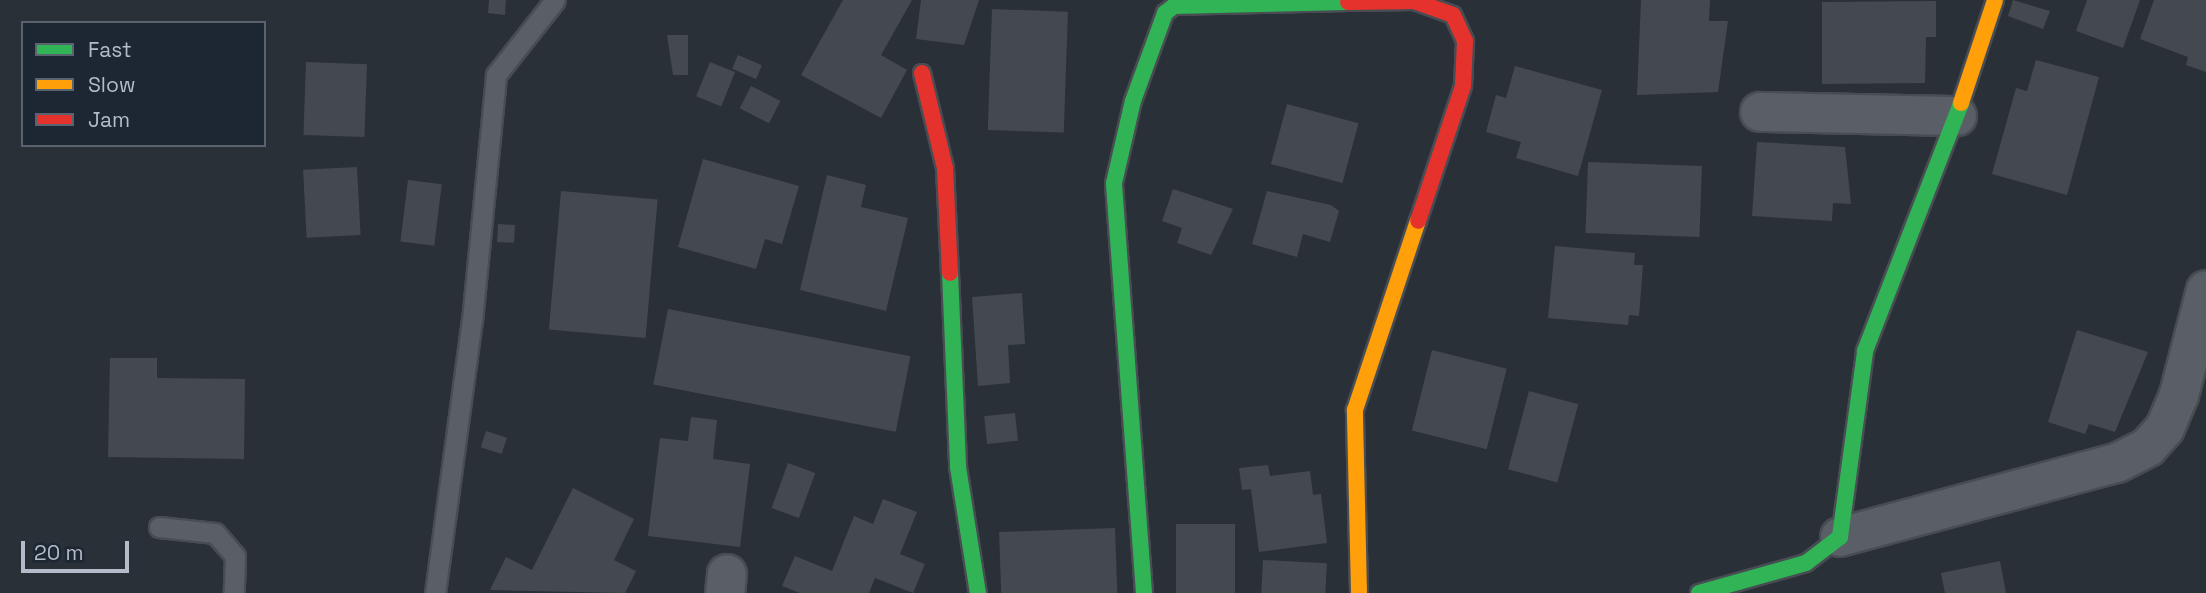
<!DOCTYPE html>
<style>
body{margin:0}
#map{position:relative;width:2206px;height:593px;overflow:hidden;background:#2a3038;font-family:"Space Grotesk",sans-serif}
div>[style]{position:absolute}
.building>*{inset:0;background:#444950;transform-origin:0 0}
.roads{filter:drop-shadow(2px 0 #484c53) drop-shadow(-2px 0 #484c53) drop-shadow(0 2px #484c53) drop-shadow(0 -2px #484c53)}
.lane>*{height:19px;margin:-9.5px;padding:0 9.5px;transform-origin:9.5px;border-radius:9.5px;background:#5a5e66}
.street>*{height:38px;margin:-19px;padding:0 19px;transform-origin:19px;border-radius:19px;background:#5a5e66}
.fast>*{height:16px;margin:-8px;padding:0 8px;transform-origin:8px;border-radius:8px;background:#30b455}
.slow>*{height:16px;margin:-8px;padding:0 8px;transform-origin:8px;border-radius:8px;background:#ff9f0a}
.jam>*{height:16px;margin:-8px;padding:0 8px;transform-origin:8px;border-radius:8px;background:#e5322d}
span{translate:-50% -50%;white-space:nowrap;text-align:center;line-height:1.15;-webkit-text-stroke:5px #1d2633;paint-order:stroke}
.legend{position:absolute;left:21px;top:21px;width:245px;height:126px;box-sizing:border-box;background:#1d2633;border:2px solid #59626f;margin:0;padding:9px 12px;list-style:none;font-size:21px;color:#b4bcc9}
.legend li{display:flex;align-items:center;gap:14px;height:35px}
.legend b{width:35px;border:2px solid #59626f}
.scale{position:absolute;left:21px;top:541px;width:108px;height:32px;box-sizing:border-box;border:4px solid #b4bcc9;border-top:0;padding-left:9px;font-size:21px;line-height:24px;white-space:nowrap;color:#b4bcc9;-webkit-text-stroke:5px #1d2633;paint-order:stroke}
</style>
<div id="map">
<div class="building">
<div style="clip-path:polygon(489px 0,506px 0,505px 15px,488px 13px)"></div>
<div style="clip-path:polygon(843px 0,912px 0,881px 55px,907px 70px,881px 118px,801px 75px)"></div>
<div style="clip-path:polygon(921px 0,979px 0,964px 45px,916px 39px)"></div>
<div style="clip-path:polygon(1641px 0,1710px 0,1709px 21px,1728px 21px,1718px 92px,1637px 95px)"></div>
<div style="clip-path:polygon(2013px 0,2050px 11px,2043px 29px,2008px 16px)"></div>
<div style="clip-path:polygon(2087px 0,2140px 0,2123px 48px,2076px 31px)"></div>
<div style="clip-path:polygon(2154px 0,2206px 0,2206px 72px,2186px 65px,2188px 57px,2140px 39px)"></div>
<div style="clip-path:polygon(1936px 1px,1936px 37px,1926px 37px,1925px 83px,1822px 84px,1822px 2px)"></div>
<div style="left:992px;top:9px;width:76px;height:121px;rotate:2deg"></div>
<div style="clip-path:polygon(667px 35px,688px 35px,688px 75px,673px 75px)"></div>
<div style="left:738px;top:55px;width:26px;height:15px;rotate:23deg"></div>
<div style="clip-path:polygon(2036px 60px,2099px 77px,2067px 195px,1992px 174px,2016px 88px,2027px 91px)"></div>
<div style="left:306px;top:62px;width:61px;height:73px;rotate:2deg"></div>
<div style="left:710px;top:62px;width:27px;height:37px;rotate:22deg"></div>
<div style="clip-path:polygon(1515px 66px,1602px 90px,1578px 176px,1516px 158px,1521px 142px,1486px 132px,1496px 95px,1506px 98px)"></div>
<div style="left:751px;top:86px;width:33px;height:25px;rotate:27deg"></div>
<div style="left:1287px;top:104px;width:74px;height:62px;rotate:15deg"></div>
<div style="clip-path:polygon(1757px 142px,1845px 147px,1851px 204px,1833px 203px,1832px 221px,1752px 216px)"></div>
<div style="clip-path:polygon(703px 159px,799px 186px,782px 244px,765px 239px,756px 269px,678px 247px)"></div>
<div style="left:1588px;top:162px;width:114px;height:71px;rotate:2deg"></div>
<div style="left:357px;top:167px;width:68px;height:54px;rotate:87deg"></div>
<div style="clip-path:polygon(827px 175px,866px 185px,861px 207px,908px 218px,886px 311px,800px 290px)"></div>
<div style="left:408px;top:180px;width:34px;height:62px;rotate:7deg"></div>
<div style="clip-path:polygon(1173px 189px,1233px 209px,1211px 255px,1177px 243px,1182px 228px,1162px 221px)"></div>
<div style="left:561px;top:191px;width:97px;height:139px;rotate:5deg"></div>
<div style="clip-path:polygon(1267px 191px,1331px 205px,1339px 211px,1330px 242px,1303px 234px,1297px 257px,1252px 244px)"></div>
<div style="left:498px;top:224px;width:17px;height:18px;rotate:3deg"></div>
<div style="clip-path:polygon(1555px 246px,1635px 253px,1634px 265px,1643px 265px,1639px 316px,1629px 315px,1628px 325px,1548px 318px)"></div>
<div style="clip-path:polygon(1022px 293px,1025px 344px,1008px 345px,1010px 383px,978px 386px,972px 297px)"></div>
<div style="left:668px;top:309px;width:247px;height:77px;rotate:11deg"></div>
<div style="clip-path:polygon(2077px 330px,2148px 352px,2115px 432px,2089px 424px,2085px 434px,2048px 422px)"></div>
<div style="left:1432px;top:350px;width:77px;height:83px;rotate:14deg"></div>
<div style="clip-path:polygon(110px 358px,157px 358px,157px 378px,245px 379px,244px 459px,108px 457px)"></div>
<div style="left:1529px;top:391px;width:51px;height:81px;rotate:15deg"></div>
<div style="left:1015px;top:413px;width:28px;height:31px;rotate:84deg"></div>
<div style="clip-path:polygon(691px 417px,717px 420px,713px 459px,750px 464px,740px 547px,648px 536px,660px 438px,688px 441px)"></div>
<div style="left:486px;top:431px;width:22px;height:17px;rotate:18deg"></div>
<div style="left:788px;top:463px;width:29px;height:48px;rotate:20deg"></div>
<div style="clip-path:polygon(1268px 465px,1270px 476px,1310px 471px,1313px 495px,1321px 494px,1327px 543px,1259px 552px,1251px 489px,1242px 490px,1239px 468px)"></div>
<div style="clip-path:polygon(573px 488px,634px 519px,614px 560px,636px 571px,625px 593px,490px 590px,506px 557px,532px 570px)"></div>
<div style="clip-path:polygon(883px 499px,917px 512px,900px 554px,925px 564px,913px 593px,875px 578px,869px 593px,800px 593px,782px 586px,795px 556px,832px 571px,854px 516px,873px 524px)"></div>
<div style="left:1176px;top:524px;width:59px;height:69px"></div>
<div style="left:1115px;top:528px;width:65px;height:116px;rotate:88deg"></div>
<div style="left:1263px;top:560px;width:64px;height:33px;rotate:3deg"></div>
<div style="clip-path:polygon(2000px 561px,2006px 593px,1945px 593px,1941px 573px)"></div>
</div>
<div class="roads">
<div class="lane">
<div style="left:159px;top:527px;width:56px;rotate:6.1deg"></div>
<div style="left:215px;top:533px;width:30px;rotate:49deg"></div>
<div style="left:235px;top:556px;width:37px;rotate:92deg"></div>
<div style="left:435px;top:593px;width:275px;rotate:-82.3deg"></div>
<div style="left:472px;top:321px;width:247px;rotate:-84.4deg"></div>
<div style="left:496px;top:75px;width:95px;rotate:-51.8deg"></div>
</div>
<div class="street">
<div style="left:1760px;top:112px;width:197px;rotate:1.2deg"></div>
<div style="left:1840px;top:537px;width:287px;rotate:-15deg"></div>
<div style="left:2117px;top:463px;width:35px;rotate:-27deg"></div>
<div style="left:2148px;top:447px;width:25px;rotate:-48deg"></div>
<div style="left:2165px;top:428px;width:36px;rotate:-67deg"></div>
<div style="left:2179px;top:395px;width:108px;rotate:-75.6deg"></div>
<div style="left:725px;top:593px;width:19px;rotate:-84deg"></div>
</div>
<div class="fast">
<div style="left:950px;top:273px;width:194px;rotate:87.6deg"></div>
<div style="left:958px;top:467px;width:128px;rotate:81deg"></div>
<div style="left:1144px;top:593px;width:411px;rotate:-94.2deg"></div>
<div style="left:1114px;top:183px;width:84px;rotate:-77deg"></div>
<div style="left:1133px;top:101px;width:94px;rotate:-70deg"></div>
<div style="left:1165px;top:13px;width:11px;rotate:-38deg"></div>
<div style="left:1174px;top:6px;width:174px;rotate:-1.3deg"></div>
<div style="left:1699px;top:593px;width:111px;rotate:-15.7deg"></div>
<div style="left:1806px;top:563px;width:43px;rotate:-37.4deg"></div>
<div style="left:1840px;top:537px;width:188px;rotate:-82.3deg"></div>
<div style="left:1865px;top:351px;width:266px;rotate:-68.8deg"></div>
</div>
<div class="slow">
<div style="left:1961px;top:103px;width:108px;rotate:-71.7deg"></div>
<div style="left:1359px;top:593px;width:183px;rotate:-91.3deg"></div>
<div style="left:1355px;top:410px;width:199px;rotate:-71.6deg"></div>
</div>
<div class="jam">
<div style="left:1348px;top:2px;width:66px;rotate:-0.9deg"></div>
<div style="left:1414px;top:1px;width:41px;rotate:19.7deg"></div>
<div style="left:1453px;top:15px;width:29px;rotate:65deg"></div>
<div style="left:1465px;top:41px;width:45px;rotate:92.5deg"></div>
<div style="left:1463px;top:86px;width:142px;rotate:108.4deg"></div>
<div style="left:922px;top:73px;width:98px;rotate:76.4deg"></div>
<div style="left:945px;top:168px;width:105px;rotate:87.3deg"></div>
</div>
</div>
<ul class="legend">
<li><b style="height:9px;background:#30b455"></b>Fast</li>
<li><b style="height:9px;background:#ff9f0a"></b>Slow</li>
<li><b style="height:9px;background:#e5322d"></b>Jam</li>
</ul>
<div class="scale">20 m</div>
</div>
